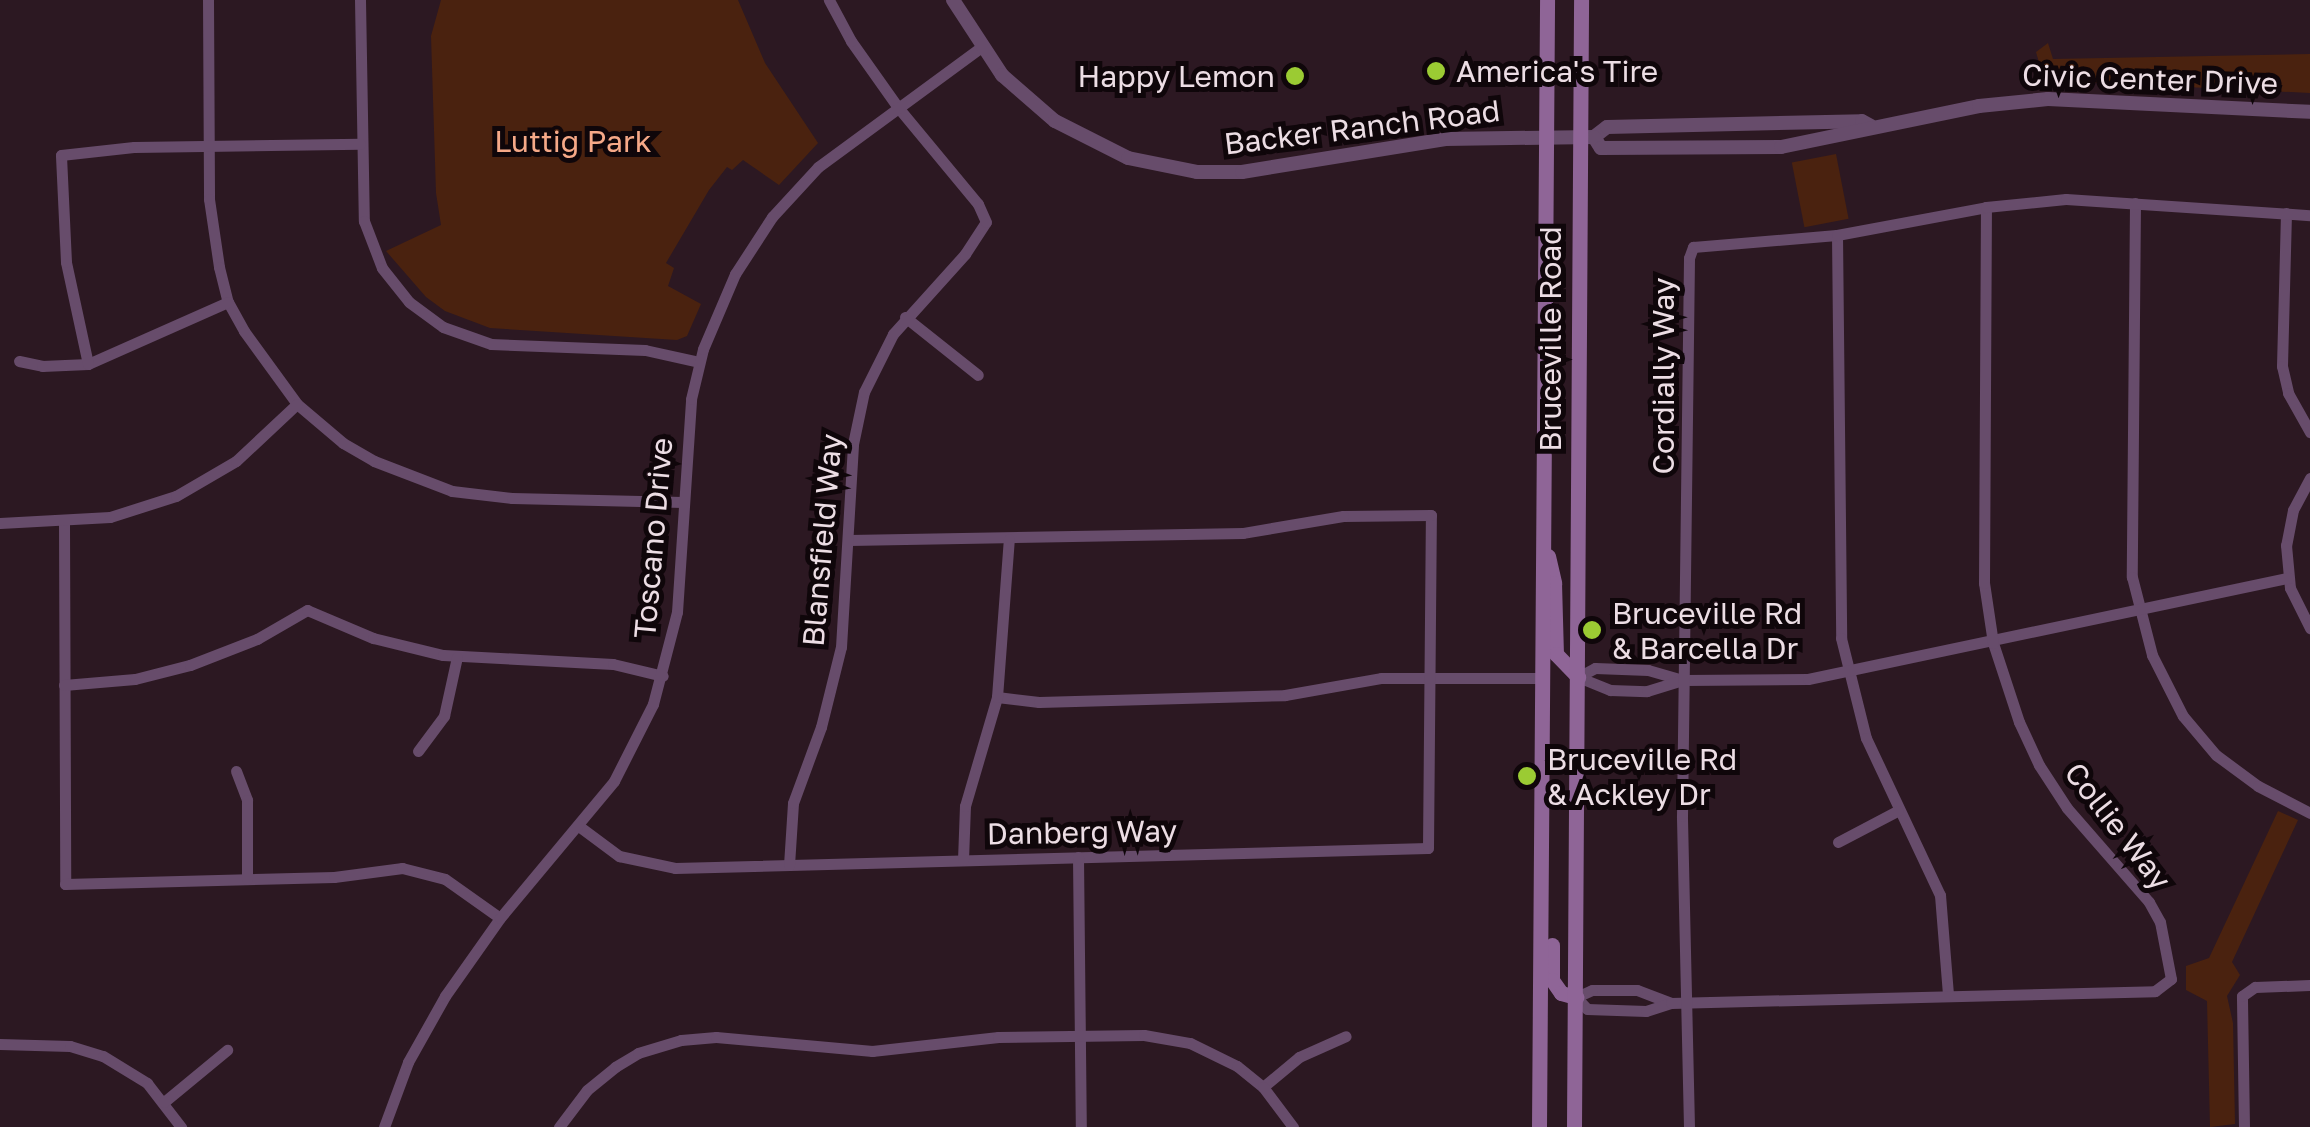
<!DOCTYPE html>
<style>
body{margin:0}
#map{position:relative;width:2310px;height:1127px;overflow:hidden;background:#2c1822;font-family:"Golos Text",sans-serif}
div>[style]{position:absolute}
.green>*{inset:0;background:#4a220f;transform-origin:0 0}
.minor>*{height:11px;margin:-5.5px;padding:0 5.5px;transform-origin:5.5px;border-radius:5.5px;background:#674c6b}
.tertiary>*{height:14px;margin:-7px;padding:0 7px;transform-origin:7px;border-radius:7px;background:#674c6b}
.secondary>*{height:15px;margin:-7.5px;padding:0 7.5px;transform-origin:7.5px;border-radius:7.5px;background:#8f6597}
.dots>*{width:28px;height:28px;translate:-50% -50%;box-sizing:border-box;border:5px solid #0f060a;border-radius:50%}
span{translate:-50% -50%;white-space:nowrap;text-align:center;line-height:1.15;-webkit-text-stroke:10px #0f060a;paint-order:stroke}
.poi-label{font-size:30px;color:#ecdde4}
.left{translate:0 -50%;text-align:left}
.right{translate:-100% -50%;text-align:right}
.street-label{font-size:30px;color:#ecdde4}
.park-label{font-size:30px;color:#f6a988}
</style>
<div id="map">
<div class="green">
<div style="clip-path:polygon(441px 0,738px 0,765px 63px,818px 143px,779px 185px,743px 160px,732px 170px,727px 167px,709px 190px,666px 263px,674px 268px,668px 286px,701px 304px,687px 336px,677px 340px,490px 328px,445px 311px,426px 297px,386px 251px,441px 225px,436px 193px,431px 36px)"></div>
<div style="clip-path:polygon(2048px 43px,2053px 59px,2310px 54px,2310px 93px,2044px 80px,2036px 52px)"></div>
<div style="left:1836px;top:154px;width:66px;height:45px;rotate:79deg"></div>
<div style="clip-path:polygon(2278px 811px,2298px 820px,2232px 962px,2240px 975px,2227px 996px,2233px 1023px,2235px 1124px,2210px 1127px,2207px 1001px,2186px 990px,2186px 966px,2209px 958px)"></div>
</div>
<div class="minor">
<div style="left:208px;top:0;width:199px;rotate:89.7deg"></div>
<div style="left:209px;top:199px;width:69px;rotate:81.6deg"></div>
<div style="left:219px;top:267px;width:36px;rotate:76deg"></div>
<div style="left:228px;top:302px;width:33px;rotate:61deg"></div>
<div style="left:244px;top:331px;width:90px;rotate:54deg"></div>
<div style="left:297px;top:404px;width:60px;rotate:40.3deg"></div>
<div style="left:343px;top:443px;width:36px;rotate:30deg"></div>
<div style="left:374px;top:461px;width:84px;rotate:21deg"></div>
<div style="left:452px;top:491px;width:60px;rotate:6.7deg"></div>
<div style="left:512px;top:498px;width:171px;rotate:1.3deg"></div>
<div style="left:360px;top:0;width:221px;rotate:89deg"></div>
<div style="left:364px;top:221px;width:50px;rotate:69deg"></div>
<div style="left:382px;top:268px;width:43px;rotate:51.5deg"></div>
<div style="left:409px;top:302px;width:42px;rotate:36.3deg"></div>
<div style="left:443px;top:327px;width:51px;rotate:19.5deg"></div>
<div style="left:491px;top:344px;width:154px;rotate:2.2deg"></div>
<div style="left:645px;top:350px;width:55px;rotate:12.5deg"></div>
<div style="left:2135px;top:203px;width:374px;rotate:90.5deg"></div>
<div style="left:2132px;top:577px;width:81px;rotate:75.6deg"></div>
<div style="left:2152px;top:655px;width:68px;rotate:63.1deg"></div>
<div style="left:2183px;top:716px;width:51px;rotate:49.8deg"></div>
<div style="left:2216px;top:755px;width:52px;rotate:36.4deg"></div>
<div style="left:2258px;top:786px;width:59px;rotate:27.4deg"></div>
<div style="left:2286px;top:213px;width:153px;rotate:91.5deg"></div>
<div style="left:2282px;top:366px;width:28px;rotate:77deg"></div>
<div style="left:2288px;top:393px;width:45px;rotate:60.6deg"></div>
<div style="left:1837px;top:235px;width:403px;rotate:89.4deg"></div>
<div style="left:1841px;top:638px;width:103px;rotate:76deg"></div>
<div style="left:1866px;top:738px;width:174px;rotate:64.8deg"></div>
<div style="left:1940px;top:895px;width:100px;rotate:85.4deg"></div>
<div style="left:905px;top:317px;width:93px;rotate:38.5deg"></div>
<div style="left:19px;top:361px;width:24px;rotate:12deg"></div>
<div style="left:42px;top:366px;width:46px;rotate:-2.5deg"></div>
<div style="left:88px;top:364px;width:153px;rotate:-23.9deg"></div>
<div style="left:88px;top:364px;width:104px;rotate:-102.2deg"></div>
<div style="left:66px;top:262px;width:107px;rotate:-92.7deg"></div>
<div style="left:61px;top:155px;width:73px;rotate:-6.3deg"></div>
<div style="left:134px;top:147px;width:226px;rotate:-0.8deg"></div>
<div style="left:2310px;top:478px;width:36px;rotate:118deg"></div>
<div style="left:2293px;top:510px;width:36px;rotate:101deg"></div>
<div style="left:2286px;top:545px;width:43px;rotate:84.7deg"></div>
<div style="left:2290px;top:588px;width:45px;rotate:63.4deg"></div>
<div style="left:64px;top:522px;width:362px;rotate:89.8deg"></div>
<div style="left:65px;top:884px;width:269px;rotate:-1.5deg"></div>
<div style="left:334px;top:877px;width:69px;rotate:-7.5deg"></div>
<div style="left:402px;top:868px;width:44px;rotate:14.3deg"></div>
<div style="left:445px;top:879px;width:67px;rotate:35.3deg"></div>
<div style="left:0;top:523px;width:110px;rotate:-3.1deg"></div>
<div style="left:110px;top:517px;width:69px;rotate:-17.7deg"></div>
<div style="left:176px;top:496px;width:69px;rotate:-30.3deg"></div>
<div style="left:236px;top:461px;width:83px;rotate:-43.1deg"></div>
<div style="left:1578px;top:677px;width:19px;rotate:-28deg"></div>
<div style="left:1595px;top:668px;width:53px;rotate:2.2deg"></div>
<div style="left:1648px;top:670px;width:37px;rotate:16deg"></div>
<div style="left:1684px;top:680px;width:124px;rotate:-0.5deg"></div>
<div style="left:1808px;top:679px;width:491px;rotate:-11.9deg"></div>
<div style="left:1578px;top:677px;width:35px;rotate:22deg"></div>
<div style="left:1610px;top:690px;width:37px;rotate:2deg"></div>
<div style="left:1647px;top:691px;width:39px;rotate:-17deg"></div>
<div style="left:64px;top:685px;width:71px;rotate:-4.8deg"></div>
<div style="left:135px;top:679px;width:57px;rotate:-14.3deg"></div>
<div style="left:190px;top:665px;width:72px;rotate:-21.2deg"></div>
<div style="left:257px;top:639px;width:58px;rotate:-30.1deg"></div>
<div style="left:307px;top:610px;width:72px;rotate:23deg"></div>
<div style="left:373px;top:638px;width:72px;rotate:13.7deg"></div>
<div style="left:443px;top:655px;width:170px;rotate:3deg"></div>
<div style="left:613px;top:664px;width:51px;rotate:13.5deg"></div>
<div style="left:997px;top:697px;width:42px;rotate:6.8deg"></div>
<div style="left:1039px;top:702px;width:246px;rotate:-1.6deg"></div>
<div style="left:1285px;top:695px;width:97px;rotate:-10deg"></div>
<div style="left:1381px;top:678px;width:161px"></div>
<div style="left:418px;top:751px;width:44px;rotate:-53.4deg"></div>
<div style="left:444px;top:716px;width:60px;rotate:-77.6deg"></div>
<div style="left:236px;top:771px;width:31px;rotate:69deg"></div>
<div style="left:247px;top:800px;width:79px;rotate:90deg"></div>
<div style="left:580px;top:827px;width:49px;rotate:36.6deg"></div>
<div style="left:619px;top:856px;width:57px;rotate:12.1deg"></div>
<div style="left:675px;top:868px;width:753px;rotate:-1.52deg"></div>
<div style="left:1428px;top:848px;width:333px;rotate:-89.5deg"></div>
<div style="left:1431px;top:515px;width:88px;rotate:179.3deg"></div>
<div style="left:1343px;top:516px;width:101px;rotate:170.4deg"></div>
<div style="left:1243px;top:533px;width:394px;rotate:179deg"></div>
<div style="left:1838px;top:842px;width:67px;rotate:-27.7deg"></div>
<div style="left:1078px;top:857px;width:270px;rotate:89.4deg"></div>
<div style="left:963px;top:860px;width:54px;rotate:-87.9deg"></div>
<div style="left:965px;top:806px;width:114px;rotate:-73.6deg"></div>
<div style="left:997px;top:697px;width:158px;rotate:-85.7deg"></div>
<div style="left:789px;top:865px;width:62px;rotate:-86.3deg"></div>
<div style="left:793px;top:803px;width:81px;rotate:-69.8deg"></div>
<div style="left:821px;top:727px;width:82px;rotate:-76deg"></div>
<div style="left:841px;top:647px;width:203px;rotate:-86.6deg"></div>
<div style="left:853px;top:444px;width:53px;rotate:-78.1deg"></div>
<div style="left:864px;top:392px;width:65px;rotate:-63.4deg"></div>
<div style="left:893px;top:334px;width:108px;rotate:-48deg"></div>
<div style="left:965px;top:254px;width:38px;rotate:-57deg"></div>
<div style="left:986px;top:222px;width:20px;rotate:-114deg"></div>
<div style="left:978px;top:204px;width:127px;rotate:-129.6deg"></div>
<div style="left:897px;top:106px;width:80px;rotate:-125.3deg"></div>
<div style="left:851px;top:41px;width:47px;rotate:-118.2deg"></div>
<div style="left:1671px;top:1003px;width:36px;rotate:-159deg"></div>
<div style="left:1637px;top:990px;width:45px;rotate:180deg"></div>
<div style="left:1592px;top:990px;width:17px;rotate:156deg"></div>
<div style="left:1576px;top:997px;width:16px;rotate:47deg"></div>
<div style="left:1587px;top:1009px;width:59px;rotate:1.9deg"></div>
<div style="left:1646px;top:1011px;width:26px;rotate:-18deg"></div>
<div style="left:1671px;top:1003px;width:484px;rotate:-1.4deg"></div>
<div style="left:2155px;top:991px;width:20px;rotate:-37deg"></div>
<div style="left:2171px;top:979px;width:58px;rotate:-100.9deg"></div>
<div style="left:2160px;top:922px;width:23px;rotate:-119deg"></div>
<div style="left:2149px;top:902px;width:125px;rotate:-131.1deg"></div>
<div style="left:2067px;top:808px;width:51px;rotate:-123.1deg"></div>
<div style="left:2039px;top:765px;width:47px;rotate:-114.9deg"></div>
<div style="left:2019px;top:722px;width:83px;rotate:-108.2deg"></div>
<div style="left:1993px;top:643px;width:61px;rotate:-98.5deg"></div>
<div style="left:1984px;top:583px;width:376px;rotate:-89.7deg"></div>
<div style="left:0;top:1044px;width:70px;rotate:1.6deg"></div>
<div style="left:70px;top:1046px;width:34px;rotate:17deg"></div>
<div style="left:103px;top:1056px;width:52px;rotate:31.5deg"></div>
<div style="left:147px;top:1083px;width:56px;rotate:52.3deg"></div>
<div style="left:1263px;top:1087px;width:47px;rotate:-39.8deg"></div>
<div style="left:1299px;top:1057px;width:51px;rotate:-24.1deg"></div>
<div style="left:164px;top:1102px;width:82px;rotate:-39.5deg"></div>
<div style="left:384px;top:1127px;width:69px;rotate:-69.7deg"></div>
<div style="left:408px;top:1062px;width:76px;rotate:-60.7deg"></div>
<div style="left:445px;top:996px;width:95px;rotate:-54.8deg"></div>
<div style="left:500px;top:918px;width:178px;rotate:-50.2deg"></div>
<div style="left:614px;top:781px;width:86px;rotate:-63.1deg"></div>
<div style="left:653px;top:704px;width:95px;rotate:-75.4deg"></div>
<div style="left:677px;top:612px;width:213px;rotate:-86.2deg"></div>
<div style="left:691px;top:399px;width:51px;rotate:-76.5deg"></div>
<div style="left:703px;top:349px;width:82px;rotate:-66.9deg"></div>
<div style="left:735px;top:274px;width:68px;rotate:-57deg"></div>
<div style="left:772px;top:217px;width:68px;rotate:-47.4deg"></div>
<div style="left:818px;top:167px;width:201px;rotate:-36.3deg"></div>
<div style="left:559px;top:1127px;width:46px;rotate:-52.9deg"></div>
<div style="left:587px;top:1090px;width:36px;rotate:-39deg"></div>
<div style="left:615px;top:1067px;width:27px;rotate:-31deg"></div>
<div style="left:638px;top:1053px;width:45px;rotate:-16.8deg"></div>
<div style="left:681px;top:1040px;width:35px;rotate:-5deg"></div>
<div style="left:716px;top:1037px;width:157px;rotate:5.1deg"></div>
<div style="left:872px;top:1051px;width:127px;rotate:-6.3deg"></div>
<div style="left:998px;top:1037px;width:146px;rotate:-0.8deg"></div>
<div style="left:1144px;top:1035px;width:47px;rotate:9.9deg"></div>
<div style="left:1190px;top:1043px;width:52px;rotate:26.1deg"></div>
<div style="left:1237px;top:1066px;width:33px;rotate:39deg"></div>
<div style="left:1263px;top:1087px;width:50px;rotate:53.1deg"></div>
<div style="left:1689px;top:1127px;width:311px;rotate:-91.3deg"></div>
<div style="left:1682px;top:816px;width:558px;rotate:-89.28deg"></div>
<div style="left:1689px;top:258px;width:12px;rotate:-70deg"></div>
<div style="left:1693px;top:247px;width:144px;rotate:-4.8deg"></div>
<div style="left:1837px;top:235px;width:152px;rotate:-10.6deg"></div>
<div style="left:1986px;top:207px;width:80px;rotate:-5.7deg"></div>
<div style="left:2066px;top:199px;width:245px;rotate:3.8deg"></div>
<div style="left:2244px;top:1127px;width:131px;rotate:-90.9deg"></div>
<div style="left:2242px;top:996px;width:16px;rotate:-35deg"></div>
<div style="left:2255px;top:987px;width:55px;rotate:-2.1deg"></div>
</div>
<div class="tertiary">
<div style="left:953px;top:0;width:90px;rotate:56.8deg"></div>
<div style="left:1002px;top:75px;width:70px;rotate:41deg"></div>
<div style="left:1055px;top:121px;width:82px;rotate:26.9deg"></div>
<div style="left:1128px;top:158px;width:70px;rotate:11.5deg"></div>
<div style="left:1197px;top:172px;width:45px"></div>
<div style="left:1242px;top:172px;width:206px;rotate:-9.2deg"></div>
<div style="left:1445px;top:139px;width:149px;rotate:-0.8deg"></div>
<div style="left:1594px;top:137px;width:16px;rotate:-38deg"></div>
<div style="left:1607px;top:127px;width:255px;rotate:-1.3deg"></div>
<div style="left:1862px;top:121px;width:10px;rotate:29deg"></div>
<div style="left:1594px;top:137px;width:13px;rotate:58deg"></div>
<div style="left:1601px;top:148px;width:180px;rotate:-0.3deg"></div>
<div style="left:1781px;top:147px;width:202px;rotate:-11.7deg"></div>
<div style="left:1979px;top:106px;width:69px;rotate:-5.8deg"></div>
<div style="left:2048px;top:99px;width:262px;rotate:2.8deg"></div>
</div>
<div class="secondary">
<div style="left:1548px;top:556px;width:28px;rotate:77deg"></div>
<div style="left:1554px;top:583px;width:71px;rotate:88.4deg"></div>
<div style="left:1556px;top:654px;width:32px;rotate:46deg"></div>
<div style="left:1552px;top:945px;width:35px;rotate:90deg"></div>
<div style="left:1552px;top:980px;width:16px;rotate:55deg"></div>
<div style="left:1561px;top:993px;width:16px;rotate:15deg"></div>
<div style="left:1539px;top:1127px;width:1127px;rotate:-89.59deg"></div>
<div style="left:1574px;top:1127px;width:1127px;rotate:-89.64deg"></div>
</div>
<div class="dots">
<div style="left:1436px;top:71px;background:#9bcb33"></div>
<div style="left:1295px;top:76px;background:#9bcb33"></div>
<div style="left:1592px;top:630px;background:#9bcb33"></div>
<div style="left:1527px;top:776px;background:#9bcb33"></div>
</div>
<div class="poi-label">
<span class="left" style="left:1456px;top:71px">America's Tire</span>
<span class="right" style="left:1275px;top:76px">Happy Lemon</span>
<span class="left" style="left:1612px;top:630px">Bruceville Rd<br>&amp; Barcella Dr</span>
<span class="left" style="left:1547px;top:776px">Bruceville Rd<br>&amp; Ackley Dr</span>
</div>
<div class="street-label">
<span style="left:2150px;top:79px;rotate:2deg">Civic Center Drive</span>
<span style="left:1362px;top:127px;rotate:-7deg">Backer Ranch Road</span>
<span style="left:1550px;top:339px;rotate:-90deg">Bruceville Road</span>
<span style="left:1663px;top:376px;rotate:-90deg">Cordially Way</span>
<span style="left:653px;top:538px;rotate:-85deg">Toscano Drive</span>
<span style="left:822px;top:540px;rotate:-85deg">Blansfield Way</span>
<span style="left:2118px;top:826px;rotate:52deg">Collie Way</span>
<span style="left:1082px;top:832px;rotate:-1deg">Danberg Way</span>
</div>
<div class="park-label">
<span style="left:573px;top:141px">Luttig Park</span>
</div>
</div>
